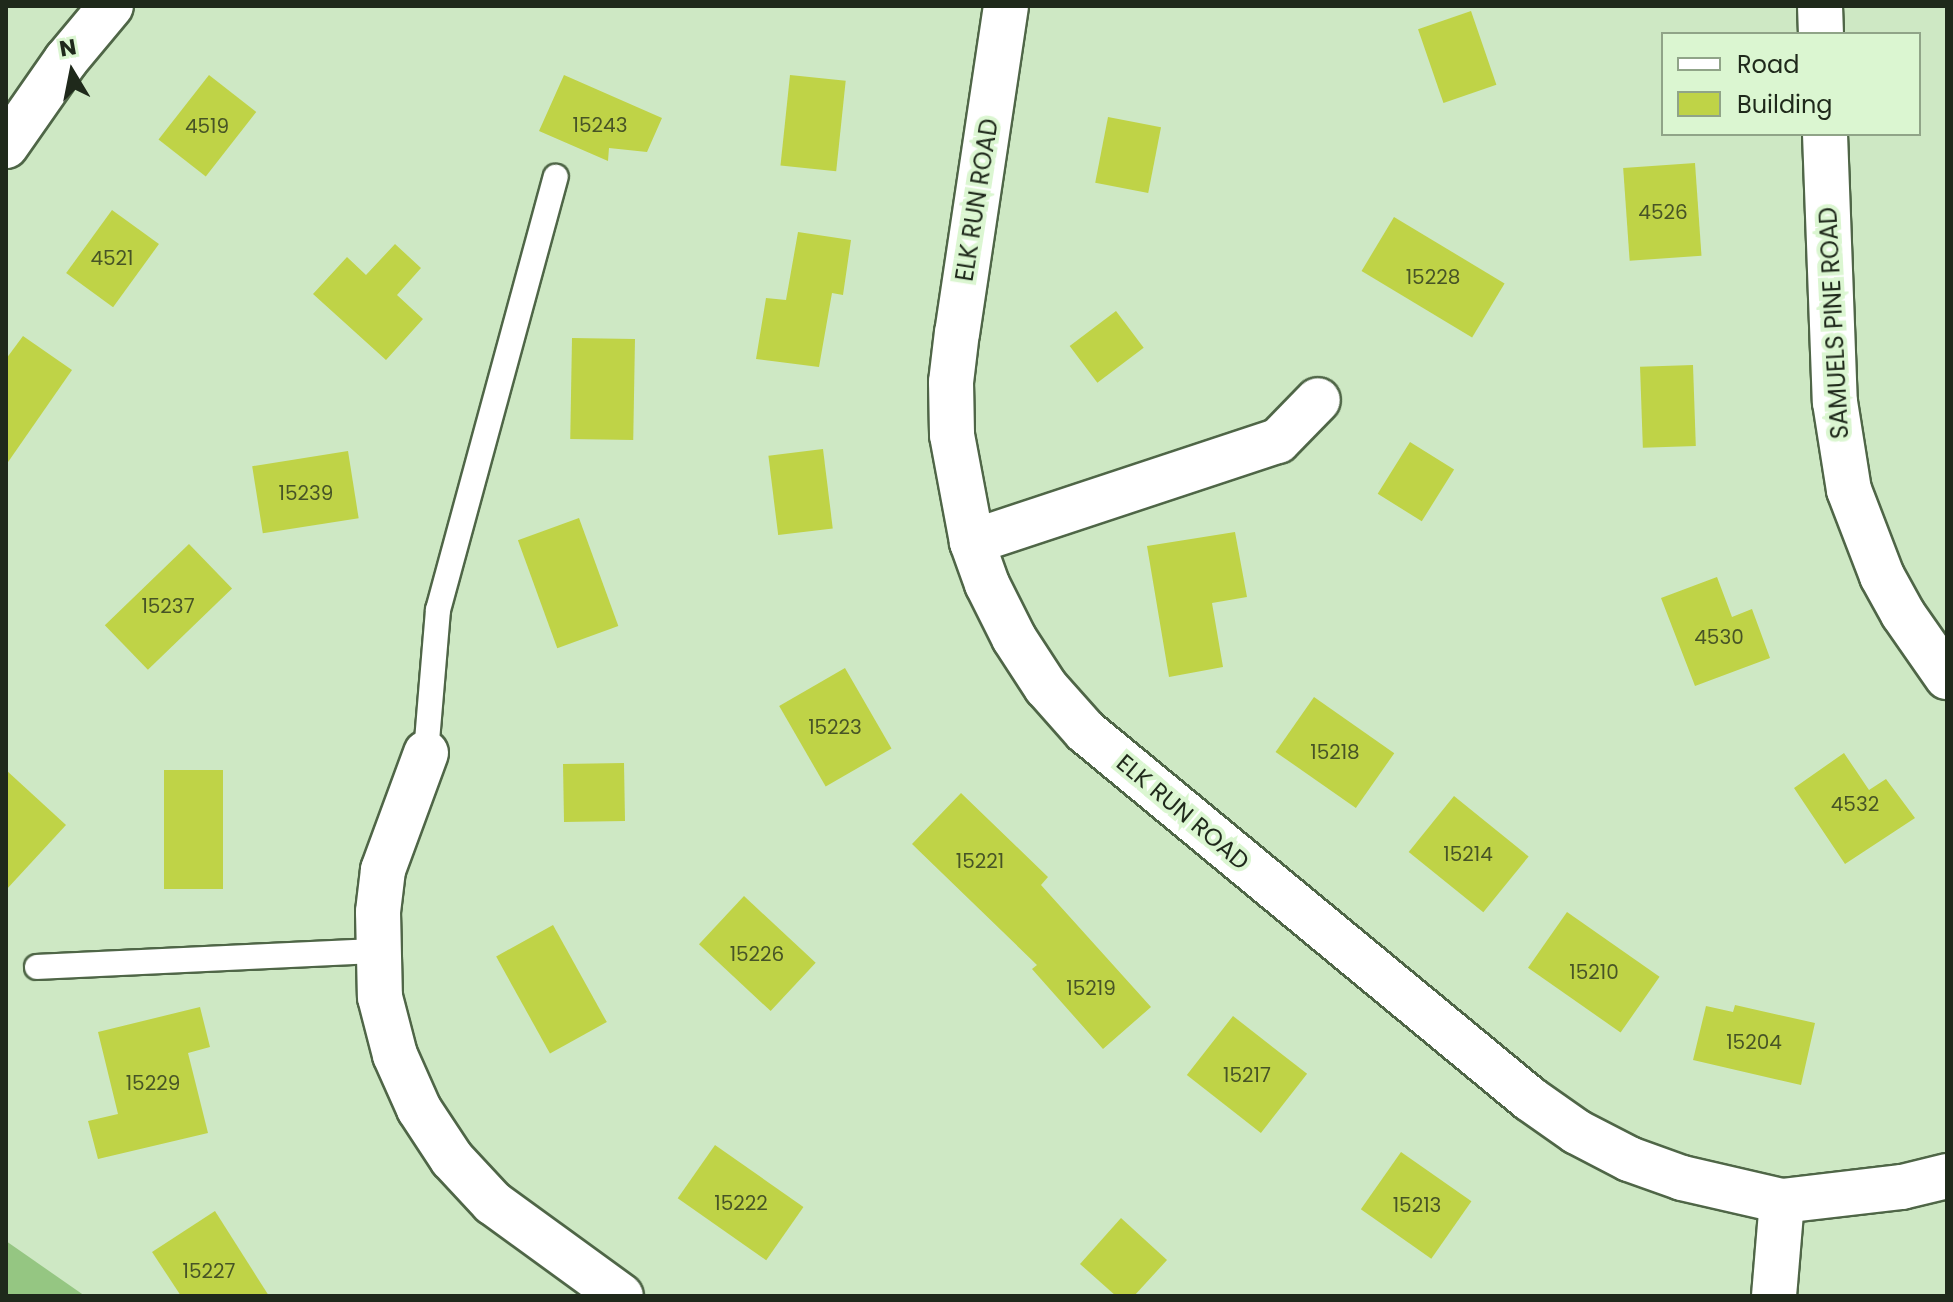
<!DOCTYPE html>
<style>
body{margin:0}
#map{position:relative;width:1953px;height:1302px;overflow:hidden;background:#cee8c4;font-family:Poppins,sans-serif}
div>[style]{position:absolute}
.green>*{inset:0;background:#95c682}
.building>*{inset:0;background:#bfd347;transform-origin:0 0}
.roads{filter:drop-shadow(2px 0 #4f6647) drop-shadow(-2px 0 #4f6647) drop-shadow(0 2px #4f6647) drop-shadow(0 -2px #4f6647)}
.service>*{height:24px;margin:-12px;padding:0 12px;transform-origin:12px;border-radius:12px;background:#fff}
.minor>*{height:44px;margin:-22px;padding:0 22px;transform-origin:22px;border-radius:22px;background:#fff}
span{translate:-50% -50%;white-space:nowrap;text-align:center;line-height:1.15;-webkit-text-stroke:8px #dbf6d1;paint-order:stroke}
.number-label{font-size:20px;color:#475426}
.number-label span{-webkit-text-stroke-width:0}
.street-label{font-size:24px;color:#1f291b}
.frame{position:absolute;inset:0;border:8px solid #1f291b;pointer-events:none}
.legend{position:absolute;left:1661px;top:32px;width:260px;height:104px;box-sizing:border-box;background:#dbf6d1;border:2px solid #90a488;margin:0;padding:10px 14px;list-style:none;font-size:24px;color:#1f291b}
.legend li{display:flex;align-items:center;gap:16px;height:40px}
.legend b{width:40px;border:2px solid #90a488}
.north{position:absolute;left:32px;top:32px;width:80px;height:80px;-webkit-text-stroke:6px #dbf6d1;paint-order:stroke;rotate:350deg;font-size:22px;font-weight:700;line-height:32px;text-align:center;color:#1f291b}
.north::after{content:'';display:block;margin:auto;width:28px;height:36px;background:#1f291b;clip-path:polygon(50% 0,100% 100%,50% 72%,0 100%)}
</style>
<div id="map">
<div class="green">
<div style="clip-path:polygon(6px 1241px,85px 1296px,6px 1296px)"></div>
</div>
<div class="building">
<div style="left:1471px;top:11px;width:78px;height:56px;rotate:71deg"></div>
<div style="left:209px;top:75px;width:60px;height:82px;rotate:38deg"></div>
<div style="clip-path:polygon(564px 75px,662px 118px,647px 152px,609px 148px,608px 161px,539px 131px)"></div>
<div style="left:790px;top:75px;width:56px;height:91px;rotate:6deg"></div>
<div style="left:1108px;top:117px;width:54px;height:67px;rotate:11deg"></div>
<div style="left:1695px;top:163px;width:93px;height:72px;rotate:86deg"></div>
<div style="left:112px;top:210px;width:58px;height:78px;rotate:36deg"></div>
<div style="left:1394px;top:217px;width:129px;height:63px;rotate:31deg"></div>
<div style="clip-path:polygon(798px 232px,851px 240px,843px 295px,832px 293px,819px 367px,756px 359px,766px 298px,786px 300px)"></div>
<div style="clip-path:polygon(395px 244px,421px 268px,397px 295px,423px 319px,386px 360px,313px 294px,347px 257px,366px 275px)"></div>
<div style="left:1116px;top:311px;width:46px;height:58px;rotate:53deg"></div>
<div style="clip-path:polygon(23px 336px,72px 370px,6px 465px,6px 359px)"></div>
<div style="left:572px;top:338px;width:63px;height:101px;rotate:1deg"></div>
<div style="left:1693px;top:365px;width:81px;height:53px;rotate:88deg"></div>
<div style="left:1410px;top:442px;width:52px;height:61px;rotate:32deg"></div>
<div style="left:823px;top:449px;width:80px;height:55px;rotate:83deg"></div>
<div style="left:348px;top:451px;width:68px;height:97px;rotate:81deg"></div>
<div style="left:579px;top:518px;width:115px;height:65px;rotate:70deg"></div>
<div style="clip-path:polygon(1235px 532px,1247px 597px,1212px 603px,1223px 667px,1169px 677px,1147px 546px)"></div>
<div style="left:189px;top:544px;width:62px;height:117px;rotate:46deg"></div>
<div style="clip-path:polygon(1717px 577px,1732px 617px,1752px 609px,1770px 658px,1695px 686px,1661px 598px)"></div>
<div style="left:845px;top:668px;width:93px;height:76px;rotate:60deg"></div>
<div style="left:1314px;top:697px;width:98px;height:67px;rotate:35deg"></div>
<div style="clip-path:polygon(1844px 753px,1869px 790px,1886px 779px,1915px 818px,1845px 864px,1794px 788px)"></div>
<div style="left:624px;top:763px;width:58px;height:61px;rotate:89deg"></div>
<div style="clip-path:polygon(6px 770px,66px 825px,6px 890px)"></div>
<div style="left:223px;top:770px;width:119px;height:59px;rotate:90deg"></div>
<div style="clip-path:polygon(961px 793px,1048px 877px,1041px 885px,1151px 1007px,1103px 1049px,1032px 969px,1037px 965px,912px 844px)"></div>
<div style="left:1454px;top:796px;width:96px;height:72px;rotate:39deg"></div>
<div style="left:744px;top:896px;width:98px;height:66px;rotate:43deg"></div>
<div style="left:1567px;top:912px;width:113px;height:68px;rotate:35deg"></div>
<div style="left:553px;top:925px;width:111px;height:65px;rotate:61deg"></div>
<div style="clip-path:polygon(1735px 1005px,1815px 1023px,1801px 1085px,1693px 1060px,1706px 1006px,1733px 1012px)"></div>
<div style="clip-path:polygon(200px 1007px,210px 1047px,188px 1053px,208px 1133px,98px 1159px,88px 1121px,118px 1114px,98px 1032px)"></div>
<div style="left:1233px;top:1016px;width:94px;height:75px;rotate:38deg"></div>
<div style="left:715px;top:1145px;width:108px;height:65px;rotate:35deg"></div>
<div style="left:1401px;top:1152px;width:86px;height:70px;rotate:35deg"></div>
<div style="clip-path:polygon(215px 1211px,269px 1296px,181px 1296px,152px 1252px)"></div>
<div style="clip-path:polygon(1121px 1218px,1167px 1260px,1134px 1296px,1116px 1296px,1080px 1264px)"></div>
</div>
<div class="roads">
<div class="service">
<div style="left:426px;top:753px;width:144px;rotate:-85.2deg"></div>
<div style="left:438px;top:610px;width:449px;rotate:-74.8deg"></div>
<div style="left:37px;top:967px;width:342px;rotate:-2.7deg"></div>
</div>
<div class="minor">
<div style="left:1006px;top:6px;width:330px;rotate:98.5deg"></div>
<div style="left:957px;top:332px;width:50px;rotate:96.8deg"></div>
<div style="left:951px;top:382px;width:53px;rotate:88.9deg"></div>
<div style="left:952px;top:435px;width:109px;rotate:79.4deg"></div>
<div style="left:972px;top:542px;width:45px;rotate:70.3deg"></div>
<div style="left:987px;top:584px;width:60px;rotate:63.4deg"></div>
<div style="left:1014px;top:638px;width:59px;rotate:56.9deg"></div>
<div style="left:1046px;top:687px;width:59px;rotate:48.4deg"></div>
<div style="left:1085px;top:731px;width:577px;rotate:39.59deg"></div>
<div style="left:1530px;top:1099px;width:57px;rotate:35.1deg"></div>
<div style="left:1577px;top:1132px;width:59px;rotate:27.4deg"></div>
<div style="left:1629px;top:1159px;width:56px;rotate:19.7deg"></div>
<div style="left:1682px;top:1178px;width:103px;rotate:13deg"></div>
<div style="left:1782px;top:1201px;width:121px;rotate:-6.7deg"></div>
<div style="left:1902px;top:1187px;width:46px;rotate:-13.7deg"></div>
<div style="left:1820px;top:6px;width:28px;rotate:88deg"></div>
<div style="left:1825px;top:134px;width:268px;rotate:87.9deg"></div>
<div style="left:1835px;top:402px;width:89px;rotate:81deg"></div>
<div style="left:1849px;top:490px;width:92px;rotate:69deg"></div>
<div style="left:1882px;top:576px;width:43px;rotate:61.1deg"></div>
<div style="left:1903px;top:614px;width:77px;rotate:55.1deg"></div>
<div style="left:6px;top:146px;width:105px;rotate:-55.1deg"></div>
<div style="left:66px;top:60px;width:70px;rotate:-50.2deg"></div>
<div style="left:972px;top:542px;width:322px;rotate:-18.3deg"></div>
<div style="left:1278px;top:441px;width:57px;rotate:-45.7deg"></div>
<div style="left:426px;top:753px;width:125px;rotate:110.2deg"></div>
<div style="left:383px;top:870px;width:42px;rotate:96.8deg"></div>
<div style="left:378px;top:912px;width:85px;rotate:88.7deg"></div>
<div style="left:380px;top:997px;width:60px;rotate:75.5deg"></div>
<div style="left:395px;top:1055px;width:59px;rotate:66deg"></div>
<div style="left:419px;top:1109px;width:60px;rotate:56.6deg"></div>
<div style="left:452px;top:1159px;width:60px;rotate:47deg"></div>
<div style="left:493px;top:1203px;width:158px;rotate:36deg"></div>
<div style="left:1774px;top:1296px;width:95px;rotate:-85.2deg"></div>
</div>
</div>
<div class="number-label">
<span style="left:600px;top:125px">15243</span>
<span style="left:207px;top:126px">4519</span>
<span style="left:1663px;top:212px">4526</span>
<span style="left:112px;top:258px">4521</span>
<span style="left:1433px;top:277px">15228</span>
<span style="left:306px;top:493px">15239</span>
<span style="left:168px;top:606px">15237</span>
<span style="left:1719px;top:637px">4530</span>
<span style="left:835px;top:727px">15223</span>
<span style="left:1335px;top:752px">15218</span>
<span style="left:1855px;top:804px">4532</span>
<span style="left:1468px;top:854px">15214</span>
<span style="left:980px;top:861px">15221</span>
<span style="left:757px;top:954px">15226</span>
<span style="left:1594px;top:972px">15210</span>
<span style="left:1091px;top:988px">15219</span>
<span style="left:1754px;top:1042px">15204</span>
<span style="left:1247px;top:1075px">15217</span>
<span style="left:153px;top:1083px">15229</span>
<span style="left:741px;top:1203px">15222</span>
<span style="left:1417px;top:1205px">15213</span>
<span style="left:209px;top:1271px">15227</span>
</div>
<div class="street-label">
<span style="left:977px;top:200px;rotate:-81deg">ELK RUN ROAD</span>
<span style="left:1834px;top:323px;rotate:-93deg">SAMUELS PINE ROAD</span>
<span style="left:1183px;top:812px;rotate:40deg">ELK RUN ROAD</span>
</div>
<div class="frame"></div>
<ul class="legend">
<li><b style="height:10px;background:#fff"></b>Road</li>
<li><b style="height:22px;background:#bfd347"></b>Building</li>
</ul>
<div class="north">N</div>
</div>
